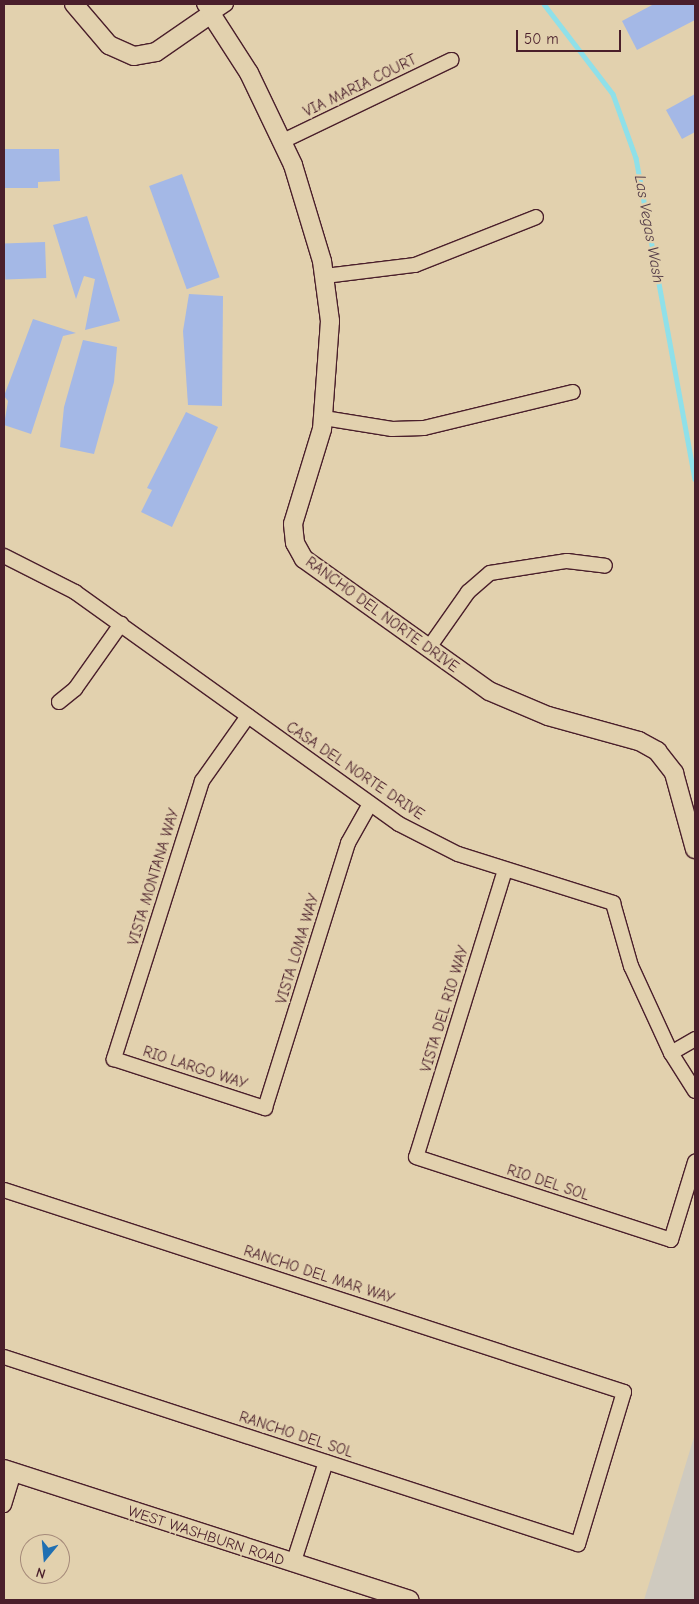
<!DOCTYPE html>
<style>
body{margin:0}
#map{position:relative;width:699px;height:1604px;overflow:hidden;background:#e2d1ae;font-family:"Comic Neue",sans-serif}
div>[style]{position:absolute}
.built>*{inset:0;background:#cfcabf}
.stream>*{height:4.5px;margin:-2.25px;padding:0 2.25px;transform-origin:2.25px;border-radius:2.25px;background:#8fe0e9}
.building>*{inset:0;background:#a4b8e6;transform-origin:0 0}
.roads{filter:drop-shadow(1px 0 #4a1f2b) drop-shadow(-1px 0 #4a1f2b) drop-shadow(0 1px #4a1f2b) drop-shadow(0 -1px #4a1f2b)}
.minor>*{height:14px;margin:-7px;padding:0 7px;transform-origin:7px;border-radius:7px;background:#e2d1ae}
.tertiary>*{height:18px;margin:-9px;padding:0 9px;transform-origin:9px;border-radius:9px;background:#e2d1ae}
span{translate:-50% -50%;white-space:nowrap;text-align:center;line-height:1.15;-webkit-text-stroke:4.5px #e2d1ae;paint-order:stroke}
.street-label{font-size:15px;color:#4a1f2b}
.water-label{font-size:16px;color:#543c48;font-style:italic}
.frame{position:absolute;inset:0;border:5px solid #4a1f2b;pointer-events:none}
.north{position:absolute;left:20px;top:1534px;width:50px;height:50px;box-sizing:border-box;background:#e2d1ae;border:1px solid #a58a7a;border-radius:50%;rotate:197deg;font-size:14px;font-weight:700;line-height:20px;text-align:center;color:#4a1f2b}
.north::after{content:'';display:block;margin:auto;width:18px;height:22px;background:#1f6fb2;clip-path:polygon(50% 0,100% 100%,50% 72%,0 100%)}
.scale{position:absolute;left:516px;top:30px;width:105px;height:22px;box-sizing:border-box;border:2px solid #4a1f2b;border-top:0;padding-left:6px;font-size:15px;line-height:18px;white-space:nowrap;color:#4a1f2b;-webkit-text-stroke:4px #e2d1ae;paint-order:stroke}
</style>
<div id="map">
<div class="built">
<div style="clip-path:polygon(695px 1434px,695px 1600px,644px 1600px)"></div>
</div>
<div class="stream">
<div style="left:544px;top:4px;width:113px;rotate:52.5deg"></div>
<div style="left:613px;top:94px;width:68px;rotate:70.2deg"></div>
<div style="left:636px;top:158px;width:326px;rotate:79.6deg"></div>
</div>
<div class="building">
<div style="clip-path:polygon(654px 4px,695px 4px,695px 20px,637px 50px,622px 21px)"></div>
<div style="clip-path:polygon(695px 94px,695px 132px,682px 139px,666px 110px)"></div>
<div style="clip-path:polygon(4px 149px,59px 149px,60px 181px,38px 182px,38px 188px,4px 188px)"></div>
<div style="left:182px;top:174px;width:110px;height:35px;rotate:70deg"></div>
<div style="clip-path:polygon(87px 216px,120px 321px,85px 330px,95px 279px,84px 276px,76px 299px,53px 225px)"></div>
<div style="left:45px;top:242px;width:36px;height:41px;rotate:88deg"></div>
<div style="clip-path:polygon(189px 294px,223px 296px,222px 406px,188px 405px,183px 331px)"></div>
<div style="clip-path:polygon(33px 319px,76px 333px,63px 336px,31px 434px,4px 425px,8px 401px,4px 396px)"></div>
<div style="clip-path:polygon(83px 340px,117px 347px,114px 382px,94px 454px,60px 447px,64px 407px)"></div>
<div style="clip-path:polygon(186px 412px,218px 427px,172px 527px,141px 512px,152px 490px,147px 488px)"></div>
</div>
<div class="roads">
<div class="minor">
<div style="left:204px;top:4px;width:12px;rotate:55deg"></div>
<div style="left:211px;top:14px;width:18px;rotate:-34deg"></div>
<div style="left:283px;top:141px;width:187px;rotate:-25.7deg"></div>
<div style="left:325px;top:276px;width:91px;rotate:-7deg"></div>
<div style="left:415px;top:265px;width:130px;rotate:-21.6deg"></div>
<div style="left:324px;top:418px;width:69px;rotate:9.2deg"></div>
<div style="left:392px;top:429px;width:32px;rotate:-2deg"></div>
<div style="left:424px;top:428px;width:153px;rotate:-13.6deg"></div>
<div style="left:4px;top:556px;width:80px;rotate:26.9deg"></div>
<div style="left:75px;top:592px;width:398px;rotate:35.6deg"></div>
<div style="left:399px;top:824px;width:66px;rotate:27deg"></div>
<div style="left:458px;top:854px;width:163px;rotate:17.5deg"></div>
<div style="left:613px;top:903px;width:66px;rotate:74.1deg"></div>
<div style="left:631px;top:966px;width:96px;rotate:65.3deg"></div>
<div style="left:671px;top:1053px;width:45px;rotate:57.7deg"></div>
<div style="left:428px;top:649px;width:70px;rotate:-54.9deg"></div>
<div style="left:468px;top:592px;width:29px;rotate:-41deg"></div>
<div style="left:490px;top:573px;width:78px;rotate:-8.9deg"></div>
<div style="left:567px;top:561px;width:38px;rotate:7deg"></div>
<div style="left:59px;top:702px;width:21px;rotate:-39deg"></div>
<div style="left:75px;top:689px;width:80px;rotate:-54.7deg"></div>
<div style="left:248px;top:716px;width:80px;rotate:125.3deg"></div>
<div style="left:202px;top:781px;width:292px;rotate:107.6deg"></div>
<div style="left:114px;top:1059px;width:159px;rotate:18deg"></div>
<div style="left:265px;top:1108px;width:278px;rotate:-72.6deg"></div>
<div style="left:348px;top:843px;width:45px;rotate:-60.6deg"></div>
<div style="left:505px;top:870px;width:300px;rotate:107.2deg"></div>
<div style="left:416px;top:1157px;width:268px;rotate:18deg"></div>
<div style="left:671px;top:1240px;width:82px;rotate:-72.9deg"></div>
<div style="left:671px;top:1053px;width:28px;rotate:-30deg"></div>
<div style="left:4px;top:1190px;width:652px;rotate:18.05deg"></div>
<div style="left:624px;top:1392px;width:159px;rotate:106.8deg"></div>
<div style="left:578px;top:1544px;width:604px;rotate:-161.96deg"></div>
<div style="left:4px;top:1505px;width:34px;rotate:-73deg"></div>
<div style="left:293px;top:1564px;width:107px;rotate:-72.1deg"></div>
</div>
<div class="tertiary">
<div style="left:74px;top:4px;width:54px;rotate:49.5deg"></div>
<div style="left:109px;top:45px;width:27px;rotate:24deg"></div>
<div style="left:134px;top:56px;width:22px;rotate:-10deg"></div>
<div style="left:156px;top:52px;width:67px;rotate:-34.6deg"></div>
<div style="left:211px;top:14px;width:70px;rotate:57.2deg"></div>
<div style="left:249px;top:73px;width:102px;rotate:64.4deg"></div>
<div style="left:293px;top:165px;width:100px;rotate:73.2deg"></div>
<div style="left:322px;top:261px;width:61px;rotate:82.4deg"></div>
<div style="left:330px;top:321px;width:108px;rotate:94.2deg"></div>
<div style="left:322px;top:429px;width:99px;rotate:107deg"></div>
<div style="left:293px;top:524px;width:19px;rotate:84deg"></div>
<div style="left:295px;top:543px;width:18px;rotate:61deg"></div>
<div style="left:304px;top:559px;width:227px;rotate:35.5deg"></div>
<div style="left:489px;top:691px;width:64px;rotate:23deg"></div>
<div style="left:548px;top:716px;width:94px;rotate:15.4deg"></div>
<div style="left:639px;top:741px;width:21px;rotate:29deg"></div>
<div style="left:657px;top:751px;width:28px;rotate:52deg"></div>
<div style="left:674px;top:773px;width:79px;rotate:74.6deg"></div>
<div style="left:4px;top:1469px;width:426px;rotate:17.9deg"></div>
</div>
</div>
<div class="street-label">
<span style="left:360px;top:86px;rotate:-26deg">VIA MARIA COURT</span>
<span style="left:382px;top:615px;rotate:36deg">RANCHO DEL NORTE DRIVE</span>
<span style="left:355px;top:771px;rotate:34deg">CASA DEL NORTE DRIVE</span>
<span style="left:154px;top:877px;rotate:-73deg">VISTA MONTANA WAY</span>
<span style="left:298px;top:949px;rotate:-73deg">VISTA LOMA WAY</span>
<span style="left:445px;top:1009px;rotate:-73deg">VISTA DEL RIO WAY</span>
<span style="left:195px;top:1068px;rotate:18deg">RIO LARGO WAY</span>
<span style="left:548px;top:1183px;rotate:18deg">RIO DEL SOL</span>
<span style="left:319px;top:1275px;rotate:18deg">RANCHO DEL MAR WAY</span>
<span style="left:296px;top:1435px;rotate:18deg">RANCHO DEL SOL</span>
<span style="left:206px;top:1536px;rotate:18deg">WEST WASHBURN ROAD</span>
</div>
<div class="water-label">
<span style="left:649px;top:229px;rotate:80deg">Las Vegas Wash</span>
</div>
<div class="frame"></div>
<div class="north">N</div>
<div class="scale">50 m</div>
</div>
